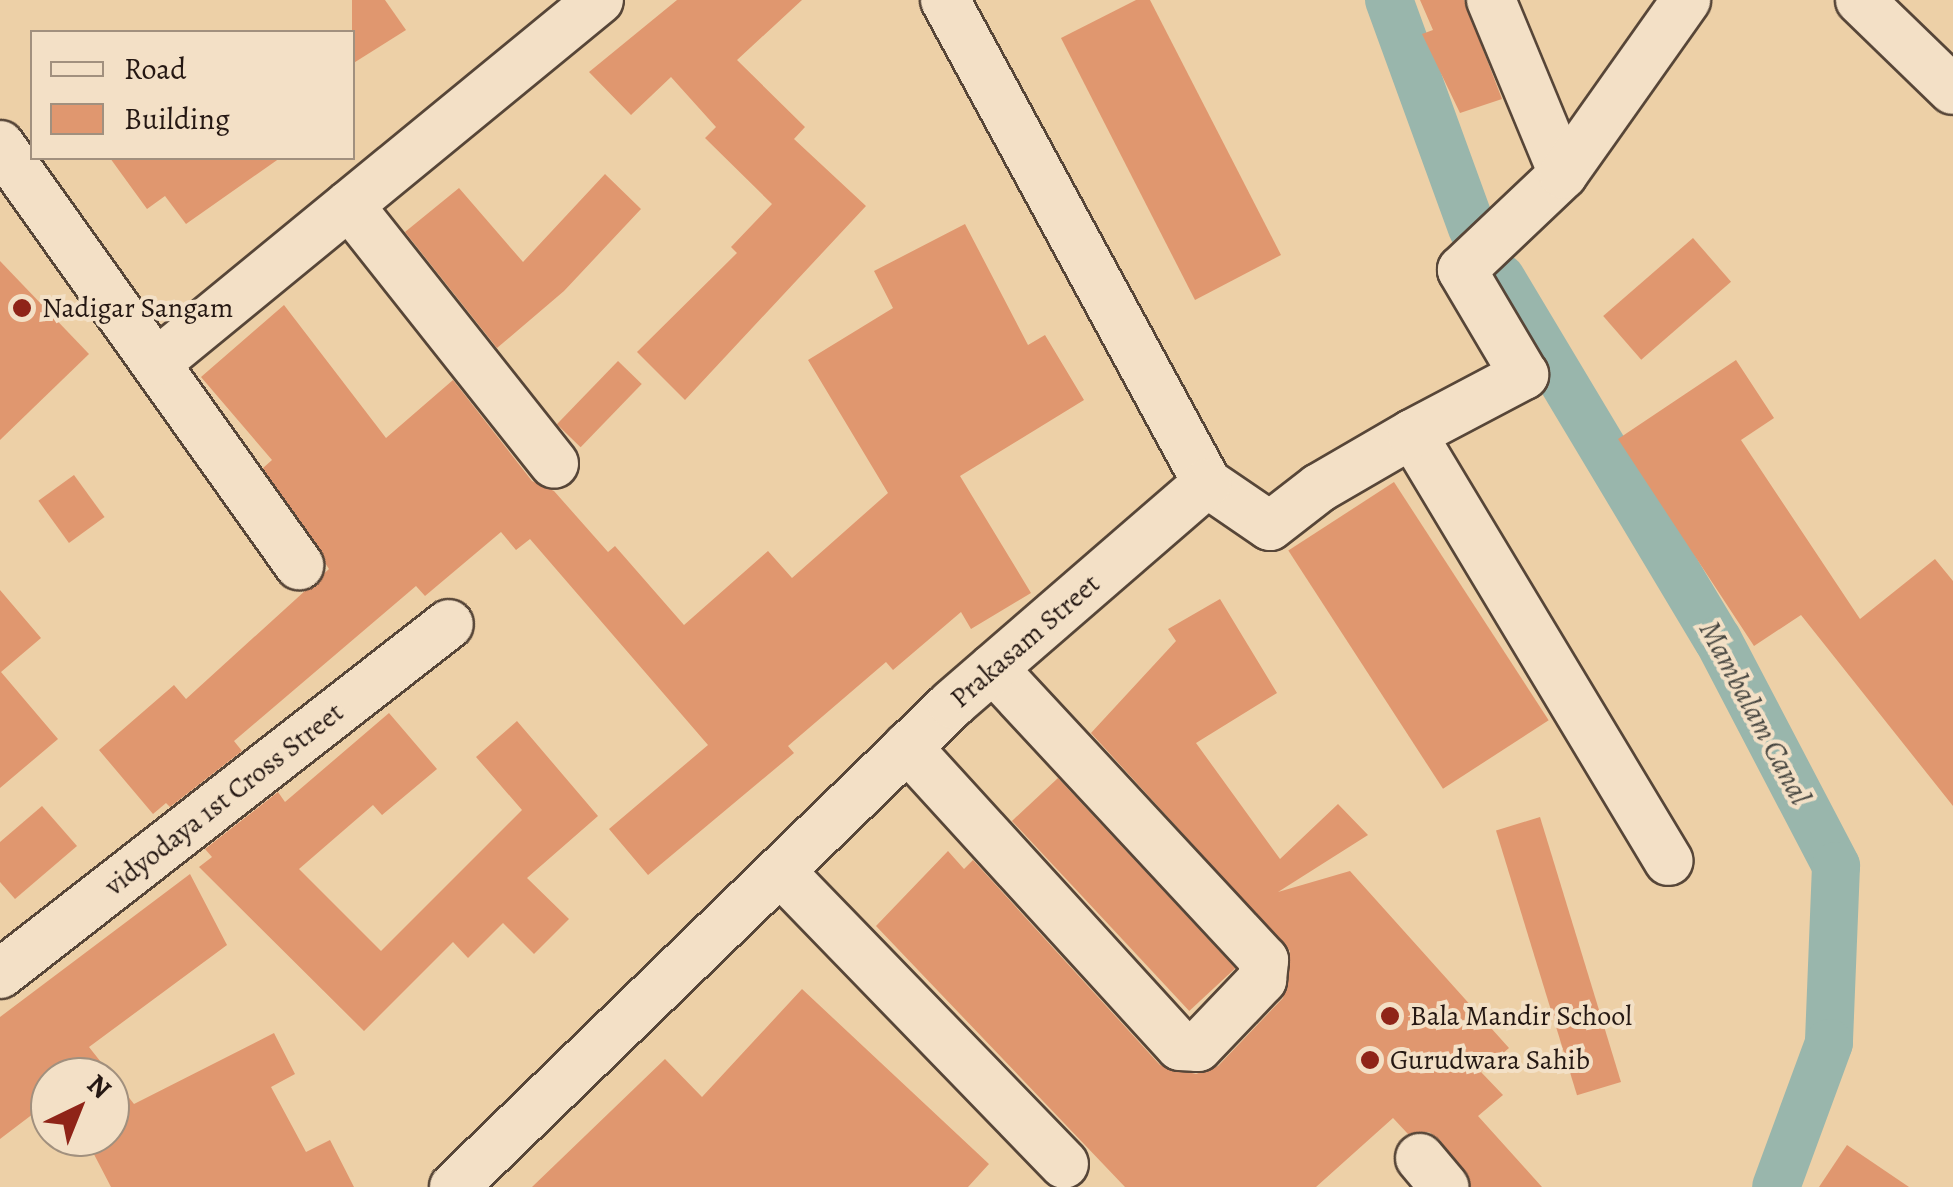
<!DOCTYPE html>
<style>
body{margin:0}
#map{position:relative;width:1953px;height:1187px;overflow:hidden;background:#edd0a7;font-family:Alegreya,serif}
div>[style]{position:absolute}
.canal>*{height:48px;margin:-24px;padding:0 24px;transform-origin:24px;border-radius:24px;background:#99b6ac}
.building>*{inset:0;background:#e0976f;transform-origin:0 0}
.roads{filter:drop-shadow(2px 0 #574638) drop-shadow(-2px 0 #574638) drop-shadow(0 2px #574638) drop-shadow(0 -2px #574638)}
.minor>*{height:48px;margin:-24px;padding:0 24px;transform-origin:24px;border-radius:24px;background:#f3e0c6}
.dots>*{width:28px;height:28px;translate:-50% -50%;box-sizing:border-box;border:5px solid #f3e0c6;border-radius:50%}
span{translate:-50% -50%;white-space:nowrap;text-align:center;line-height:1.15;-webkit-text-stroke:8px #f3e0c6;paint-order:stroke}
.poi-label{font-size:28px;color:#251813}
.left{translate:0 -50%;text-align:left}
.street-label{font-size:28px;color:#251813}
.water-label{font-size:30px;color:#484741;font-style:italic}
.legend{position:absolute;left:30px;top:30px;width:325px;height:130px;box-sizing:border-box;background:#f3e0c6;border:2px solid #a1907e;margin:0;padding:12px 18px;list-style:none;font-size:30px;color:#251813}
.legend li{display:flex;align-items:center;gap:20px;height:50px}
.legend b{width:50px;border:2px solid #a1907e}
.north{position:absolute;left:30px;top:1057px;width:100px;height:100px;box-sizing:border-box;background:#f3e0c6;border:2px solid #a1907e;border-radius:50%;rotate:43deg;font-size:28px;font-weight:700;line-height:40px;text-align:center;color:#251813}
.north::after{content:'';display:block;margin:auto;width:35px;height:45px;background:#8f2418;clip-path:polygon(50% 0,100% 100%,50% 72%,0 100%)}
</style>
<div id="map">
<div class="canal">
<div style="left:1389px;top:0;width:243px;rotate:70deg"></div>
<div style="left:1501px;top:278px;width:422px;rotate:59.1deg"></div>
<div style="left:1718px;top:640px;width:255px;rotate:62.4deg"></div>
<div style="left:1836px;top:866px;width:177px;rotate:92.3deg"></div>
<div style="left:1829px;top:1043px;width:153px;rotate:110.2deg"></div>
</div>
<div class="building">
<div style="clip-path:polygon(352px 0,385px 0,406px 30px,352px 64px)"></div>
<div style="clip-path:polygon(677px 0,802px 0,737px 60px,805px 127px,794px 139px,866px 206px,685px 400px,637px 352px,737px 253px,731px 247px,772px 204px,705px 138px,716px 127px,671px 77px,631px 115px,589px 72px)"></div>
<div style="clip-path:polygon(1136px 0,1150px 0,1281px 255px,1195px 300px,1061px 38px)"></div>
<div style="clip-path:polygon(1420px 0,1464px 0,1502px 99px,1460px 113px,1422px 34px,1433px 30px)"></div>
<div style="clip-path:polygon(110px 158px,280px 158px,186px 224px,165px 196px,147px 209px)"></div>
<div style="clip-path:polygon(605px 174px,641px 209px,564px 291px,497px 348px,405px 232px,459px 188px,523px 262px)"></div>
<div style="clip-path:polygon(965px 224px,1028px 345px,1045px 335px,1084px 400px,960px 476px,1031px 593px,971px 629px,961px 612px,893px 670px,886px 662px,788px 746px,794px 753px,648px 875px,609px 829px,708px 745px,530px 539px,516px 550px,501px 532px,425px 596px,416px 586px,234px 741px,242px 751px,170px 807px,166px 803px,153px 814px,99px 750px,174px 685px,186px 699px,329px 569px,263px 468px,272px 460px,201px 377px,284px 305px,386px 438px,453px 380px,532px 481px,554px 491px,608px 552px,615px 546px,684px 625px,768px 551px,792px 578px,888px 493px,808px 360px,893px 308px,874px 271px)"></div>
<div style="left:1693px;top:238px;width:58px;height:119px;rotate:49deg"></div>
<div style="clip-path:polygon(0 261px,89px 354px,0 440px)"></div>
<div style="clip-path:polygon(1736px 360px,1774px 418px,1741px 440px,1860px 619px,1935px 559px,1953px 581px,1953px 806px,1801px 615px,1754px 646px,1618px 439px)"></div>
<div style="left:618px;top:361px;width:33px;height:88px;rotate:44deg"></div>
<div style="left:74px;top:475px;width:52px;height:44px;rotate:54deg"></div>
<div style="left:1394px;top:482px;width:284px;height:126px;rotate:57deg"></div>
<div style="clip-path:polygon(0 590px,41px 638px,1px 672px,58px 739px,0 788px)"></div>
<div style="clip-path:polygon(1220px 599px,1277px 693px,1196px 743px,1280px 859px,1338px 804px,1368px 835px,1278px 892px,1350px 871px,1509px 1048px,1481px 1072px,1503px 1095px,1478px 1116px,1542px 1187px,1471px 1187px,1440px 1140px,1429px 1132px,1408px 1134px,1393px 1118px,1316px 1187px,1125px 1187px,876px 926px,948px 851px,964px 869px,973px 860px,1160px 1065px,1196px 1074px,1218px 1066px,1283px 998px,1290px 951px,1091px 733px,1176px 641px,1168px 629px)"></div>
<div style="clip-path:polygon(389px 713px,437px 769px,382px 815px,373px 805px,299px 869px,381px 951px,522px 810px,476px 757px,517px 721px,598px 816px,527px 878px,569px 919px,534px 954px,503px 923px,468px 958px,453px 942px,364px 1031px,199px 867px,212px 857px,205px 849px,278px 792px,285px 802px)"></div>
<div style="left:1058px;top:778px;width:260px;height:63px;rotate:47deg"></div>
<div style="clip-path:polygon(42px 806px,77px 846px,15px 899px,0 882px,0 842px)"></div>
<div style="left:1540px;top:817px;width:277px;height:46px;rotate:73deg"></div>
<div style="clip-path:polygon(190px 874px,227px 945px,89px 1047px,134px 1104px,274px 1033px,295px 1074px,271px 1087px,306px 1152px,330px 1140px,354px 1187px,111px 1187px,85px 1137px,110px 1137px,110px 1077px,50px 1077px,50px 1101px,0 1139px,0 1017px)"></div>
<div style="clip-path:polygon(802px 989px,989px 1164px,968px 1187px,532px 1187px,665px 1059px,702px 1097px)"></div>
<div style="clip-path:polygon(1847px 1145px,1909px 1187px,1819px 1187px)"></div>
</div>
<div class="roads">
<div class="minor">
<div style="left:945px;top:0;width:549px;rotate:61.52deg"></div>
<div style="left:1207px;top:483px;width:76px;rotate:34.3deg"></div>
<div style="left:1270px;top:526px;width:62px;rotate:-37.8deg"></div>
<div style="left:1319px;top:488px;width:108px;rotate:-30.1deg"></div>
<div style="left:1412px;top:434px;width:498px;rotate:59deg"></div>
<div style="left:1491px;top:0;width:188px;rotate:67.5deg"></div>
<div style="left:1860px;top:0;width:129px;rotate:44.1deg"></div>
<div style="left:0;top:145px;width:516px;rotate:54.55deg"></div>
<div style="left:349px;top:205px;width:330px;rotate:51.6deg"></div>
<div style="left:159px;top:361px;width:569px;rotate:-39.37deg"></div>
<div style="left:1412px;top:434px;width:127px;rotate:-27.8deg"></div>
<div style="left:1524px;top:375px;width:122px;rotate:-120.6deg"></div>
<div style="left:1462px;top:270px;width:139px;rotate:-43.5deg"></div>
<div style="left:1563px;top:174px;width:213px;rotate:-54.7deg"></div>
<div style="left:907px;top:747px;width:405px;rotate:47.6deg"></div>
<div style="left:1180px;top:1046px;width:18px;rotate:3deg"></div>
<div style="left:1198px;top:1047px;width:93px;rotate:-46.3deg"></div>
<div style="left:1262px;top:980px;width:20px;rotate:-84deg"></div>
<div style="left:1264px;top:960px;width:398px;rotate:-132.9deg"></div>
<div style="left:780px;top:871px;width:408px;rotate:45.9deg"></div>
<div style="left:0;top:974px;width:569px;rotate:-37.94deg"></div>
<div style="left:1420px;top:1158px;width:38px;rotate:50deg"></div>
<div style="left:454px;top:1187px;width:694px;rotate:-44.12deg"></div>
<div style="left:952px;top:704px;width:337px;rotate:-40.9deg"></div>
</div>
</div>
<div class="dots">
<div style="left:22px;top:308px;background:#8f2418"></div>
<div style="left:1390px;top:1016px;background:#8f2418"></div>
<div style="left:1370px;top:1060px;background:#8f2418"></div>
</div>
<div class="poi-label">
<span class="left" style="left:42px;top:308px">Nadigar Sangam</span>
<span class="left" style="left:1410px;top:1016px">Bala Mandir School</span>
<span class="left" style="left:1390px;top:1060px">Gurudwara Sahib</span>
</div>
<div class="street-label">
<span style="left:1025px;top:641px;rotate:-41deg">Prakasam Street</span>
<span style="left:224px;top:799px;rotate:-38deg">vidyodaya 1st Cross Street</span>
</div>
<div class="water-label">
<span style="left:1755px;top:713px;rotate:62deg">Mambalam Canal</span>
</div>
<ul class="legend">
<li><b style="height:12px;background:#f3e0c6"></b>Road</li>
<li><b style="height:28px;background:#e0976f"></b>Building</li>
</ul>
<div class="north">N</div>
</div>
